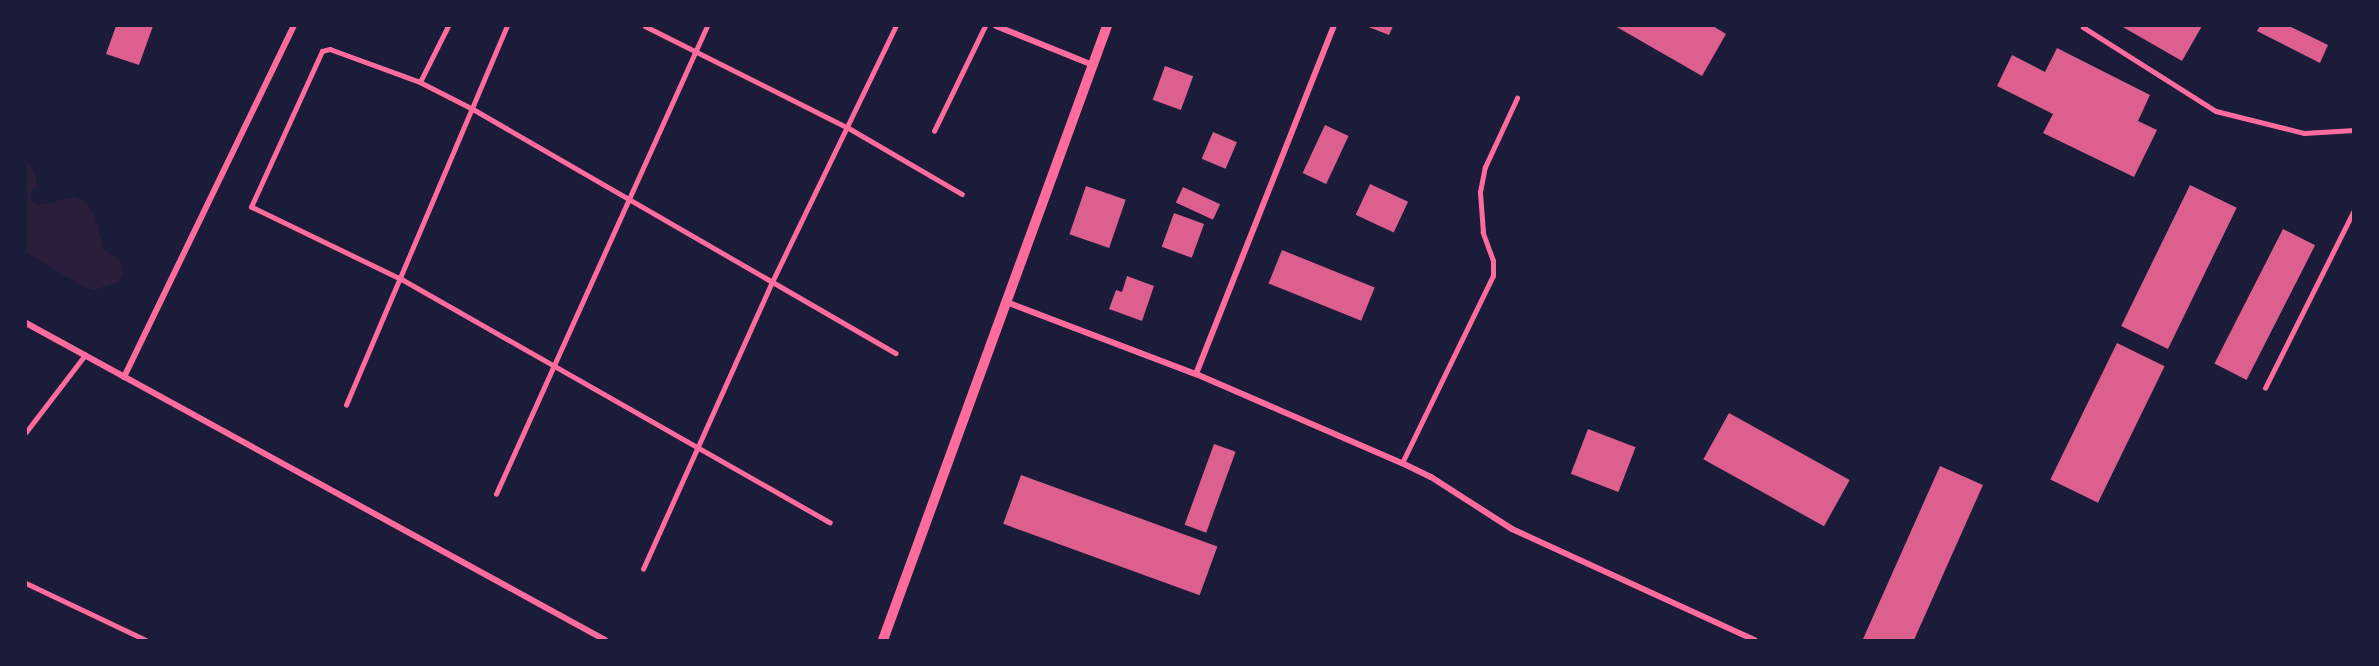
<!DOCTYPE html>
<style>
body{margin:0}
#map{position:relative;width:2379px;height:666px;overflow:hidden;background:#1b1b3a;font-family:"Fira Sans",sans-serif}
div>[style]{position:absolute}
.green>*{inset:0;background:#2a1e3b}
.building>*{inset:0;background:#dd5f8e;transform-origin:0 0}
.service>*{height:4.5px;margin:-2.25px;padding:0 2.25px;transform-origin:2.25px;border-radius:2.25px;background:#ff6b9d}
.minor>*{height:6px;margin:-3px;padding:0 3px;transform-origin:3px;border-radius:3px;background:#ff6b9d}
.tertiary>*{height:10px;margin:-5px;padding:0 5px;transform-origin:5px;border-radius:5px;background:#ff6b9d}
span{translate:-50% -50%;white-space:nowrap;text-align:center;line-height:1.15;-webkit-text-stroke:6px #1b1b3a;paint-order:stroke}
.frame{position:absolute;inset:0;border:27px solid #1b1b3a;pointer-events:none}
</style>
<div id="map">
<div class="green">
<div style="clip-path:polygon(26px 160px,36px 174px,37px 186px,30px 192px,32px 201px,39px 205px,75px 197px,86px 202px,95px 217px,104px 250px,120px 261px,122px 274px,118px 282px,94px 290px,82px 286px,26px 252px)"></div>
</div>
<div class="building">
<div style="clip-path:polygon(116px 26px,153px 26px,139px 65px,106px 54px)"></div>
<div style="clip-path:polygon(1366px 26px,1393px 26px,1389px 35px)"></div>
<div style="clip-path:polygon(1615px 26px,1713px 26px,1726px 34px,1702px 76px)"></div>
<div style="clip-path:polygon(2121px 26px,2202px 26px,2182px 61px)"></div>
<div style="clip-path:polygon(2260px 26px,2289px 26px,2328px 45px,2320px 63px,2257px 31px)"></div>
<div style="clip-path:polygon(2057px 48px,2150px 95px,2138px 121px,2157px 130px,2134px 177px,2043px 133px,2053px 114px,1997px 86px,2012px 55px,2045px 72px)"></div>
<div style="left:1165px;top:66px;width:30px;height:36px;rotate:20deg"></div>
<div style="left:1325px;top:125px;width:26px;height:53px;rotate:25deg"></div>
<div style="left:1213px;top:132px;width:26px;height:29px;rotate:23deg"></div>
<div style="left:1370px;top:184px;width:42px;height:34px;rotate:25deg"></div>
<div style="left:2190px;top:185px;width:52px;height:157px;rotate:26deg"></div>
<div style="left:1086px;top:186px;width:42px;height:51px;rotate:19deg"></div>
<div style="left:1183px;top:187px;width:41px;height:17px;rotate:25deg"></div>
<div style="left:1174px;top:213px;width:32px;height:36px;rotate:20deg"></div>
<div style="left:2283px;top:229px;width:36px;height:151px;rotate:27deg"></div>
<div style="left:1282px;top:250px;width:100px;height:36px;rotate:22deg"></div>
<div style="clip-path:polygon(1127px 276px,1154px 286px,1142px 321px,1109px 309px,1116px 290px,1122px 292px)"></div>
<div style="left:2117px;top:343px;width:53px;height:152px;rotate:26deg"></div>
<div style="left:1729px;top:413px;width:138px;height:53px;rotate:29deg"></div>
<div style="left:1588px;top:429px;width:51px;height:48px;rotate:21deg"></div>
<div style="left:1214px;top:444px;width:23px;height:86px;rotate:20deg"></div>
<div style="left:1940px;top:466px;width:47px;height:192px;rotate:24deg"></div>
<div style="left:1021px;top:475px;width:209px;height:52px;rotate:20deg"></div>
</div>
<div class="service">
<div style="left:645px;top:26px;width:226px;rotate:26.6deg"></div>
<div style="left:847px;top:127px;width:133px;rotate:30.2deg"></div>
<div style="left:2083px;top:27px;width:157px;rotate:32.3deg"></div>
<div style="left:2216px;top:111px;width:91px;rotate:14deg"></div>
<div style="left:2304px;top:133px;width:50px;rotate:-3.4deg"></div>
<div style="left:420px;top:82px;width:63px;rotate:-63.4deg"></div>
<div style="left:934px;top:131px;width:117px;rotate:-64.1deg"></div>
<div style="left:2265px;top:388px;width:199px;rotate:-63.4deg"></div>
<div style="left:346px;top:405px;width:412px;rotate:-67deg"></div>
<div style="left:26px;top:432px;width:97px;rotate:-52.5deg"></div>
<div style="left:1402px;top:463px;width:208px;rotate:-64.1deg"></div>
<div style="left:1493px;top:276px;width:15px;rotate:-90deg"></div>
<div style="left:1493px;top:261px;width:30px;rotate:-110deg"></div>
<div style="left:1483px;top:233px;width:41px;rotate:-94.2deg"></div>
<div style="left:1480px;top:192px;width:25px;rotate:-79deg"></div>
<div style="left:1485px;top:167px;width:76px;rotate:-65.1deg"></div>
<div style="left:496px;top:494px;width:513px;rotate:-65.73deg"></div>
<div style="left:830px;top:523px;width:494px;rotate:-150.4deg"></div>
<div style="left:400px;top:279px;width:165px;rotate:-154.2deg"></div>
<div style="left:251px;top:207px;width:171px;rotate:-65.5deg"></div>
<div style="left:322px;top:51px;width:8px;rotate:-14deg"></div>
<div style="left:330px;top:49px;width:96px;rotate:20.1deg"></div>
<div style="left:420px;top:82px;width:59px;rotate:27deg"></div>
<div style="left:473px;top:109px;width:488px;rotate:30deg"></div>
<div style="left:643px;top:569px;width:315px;rotate:-65.8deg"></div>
<div style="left:772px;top:282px;width:284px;rotate:-64.2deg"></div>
<div style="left:26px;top:583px;width:133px;rotate:25.4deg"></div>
</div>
<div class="minor">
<div style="left:996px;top:26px;width:105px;rotate:21.9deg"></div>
<div style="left:1006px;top:302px;width:203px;rotate:20.8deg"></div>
<div style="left:1196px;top:374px;width:224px;rotate:23.4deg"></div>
<div style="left:1402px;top:463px;width:32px;rotate:26deg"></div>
<div style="left:1431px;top:477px;width:96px;rotate:32.7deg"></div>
<div style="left:1512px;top:529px;width:267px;rotate:24.6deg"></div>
<div style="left:26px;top:323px;width:660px;rotate:28.7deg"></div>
<div style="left:1196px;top:374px;width:374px;rotate:-68.4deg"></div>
<div style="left:124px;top:377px;width:390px;rotate:-64.2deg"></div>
</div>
<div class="tertiary">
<div style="left:883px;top:640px;width:654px;rotate:-69.96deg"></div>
</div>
<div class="frame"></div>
</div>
